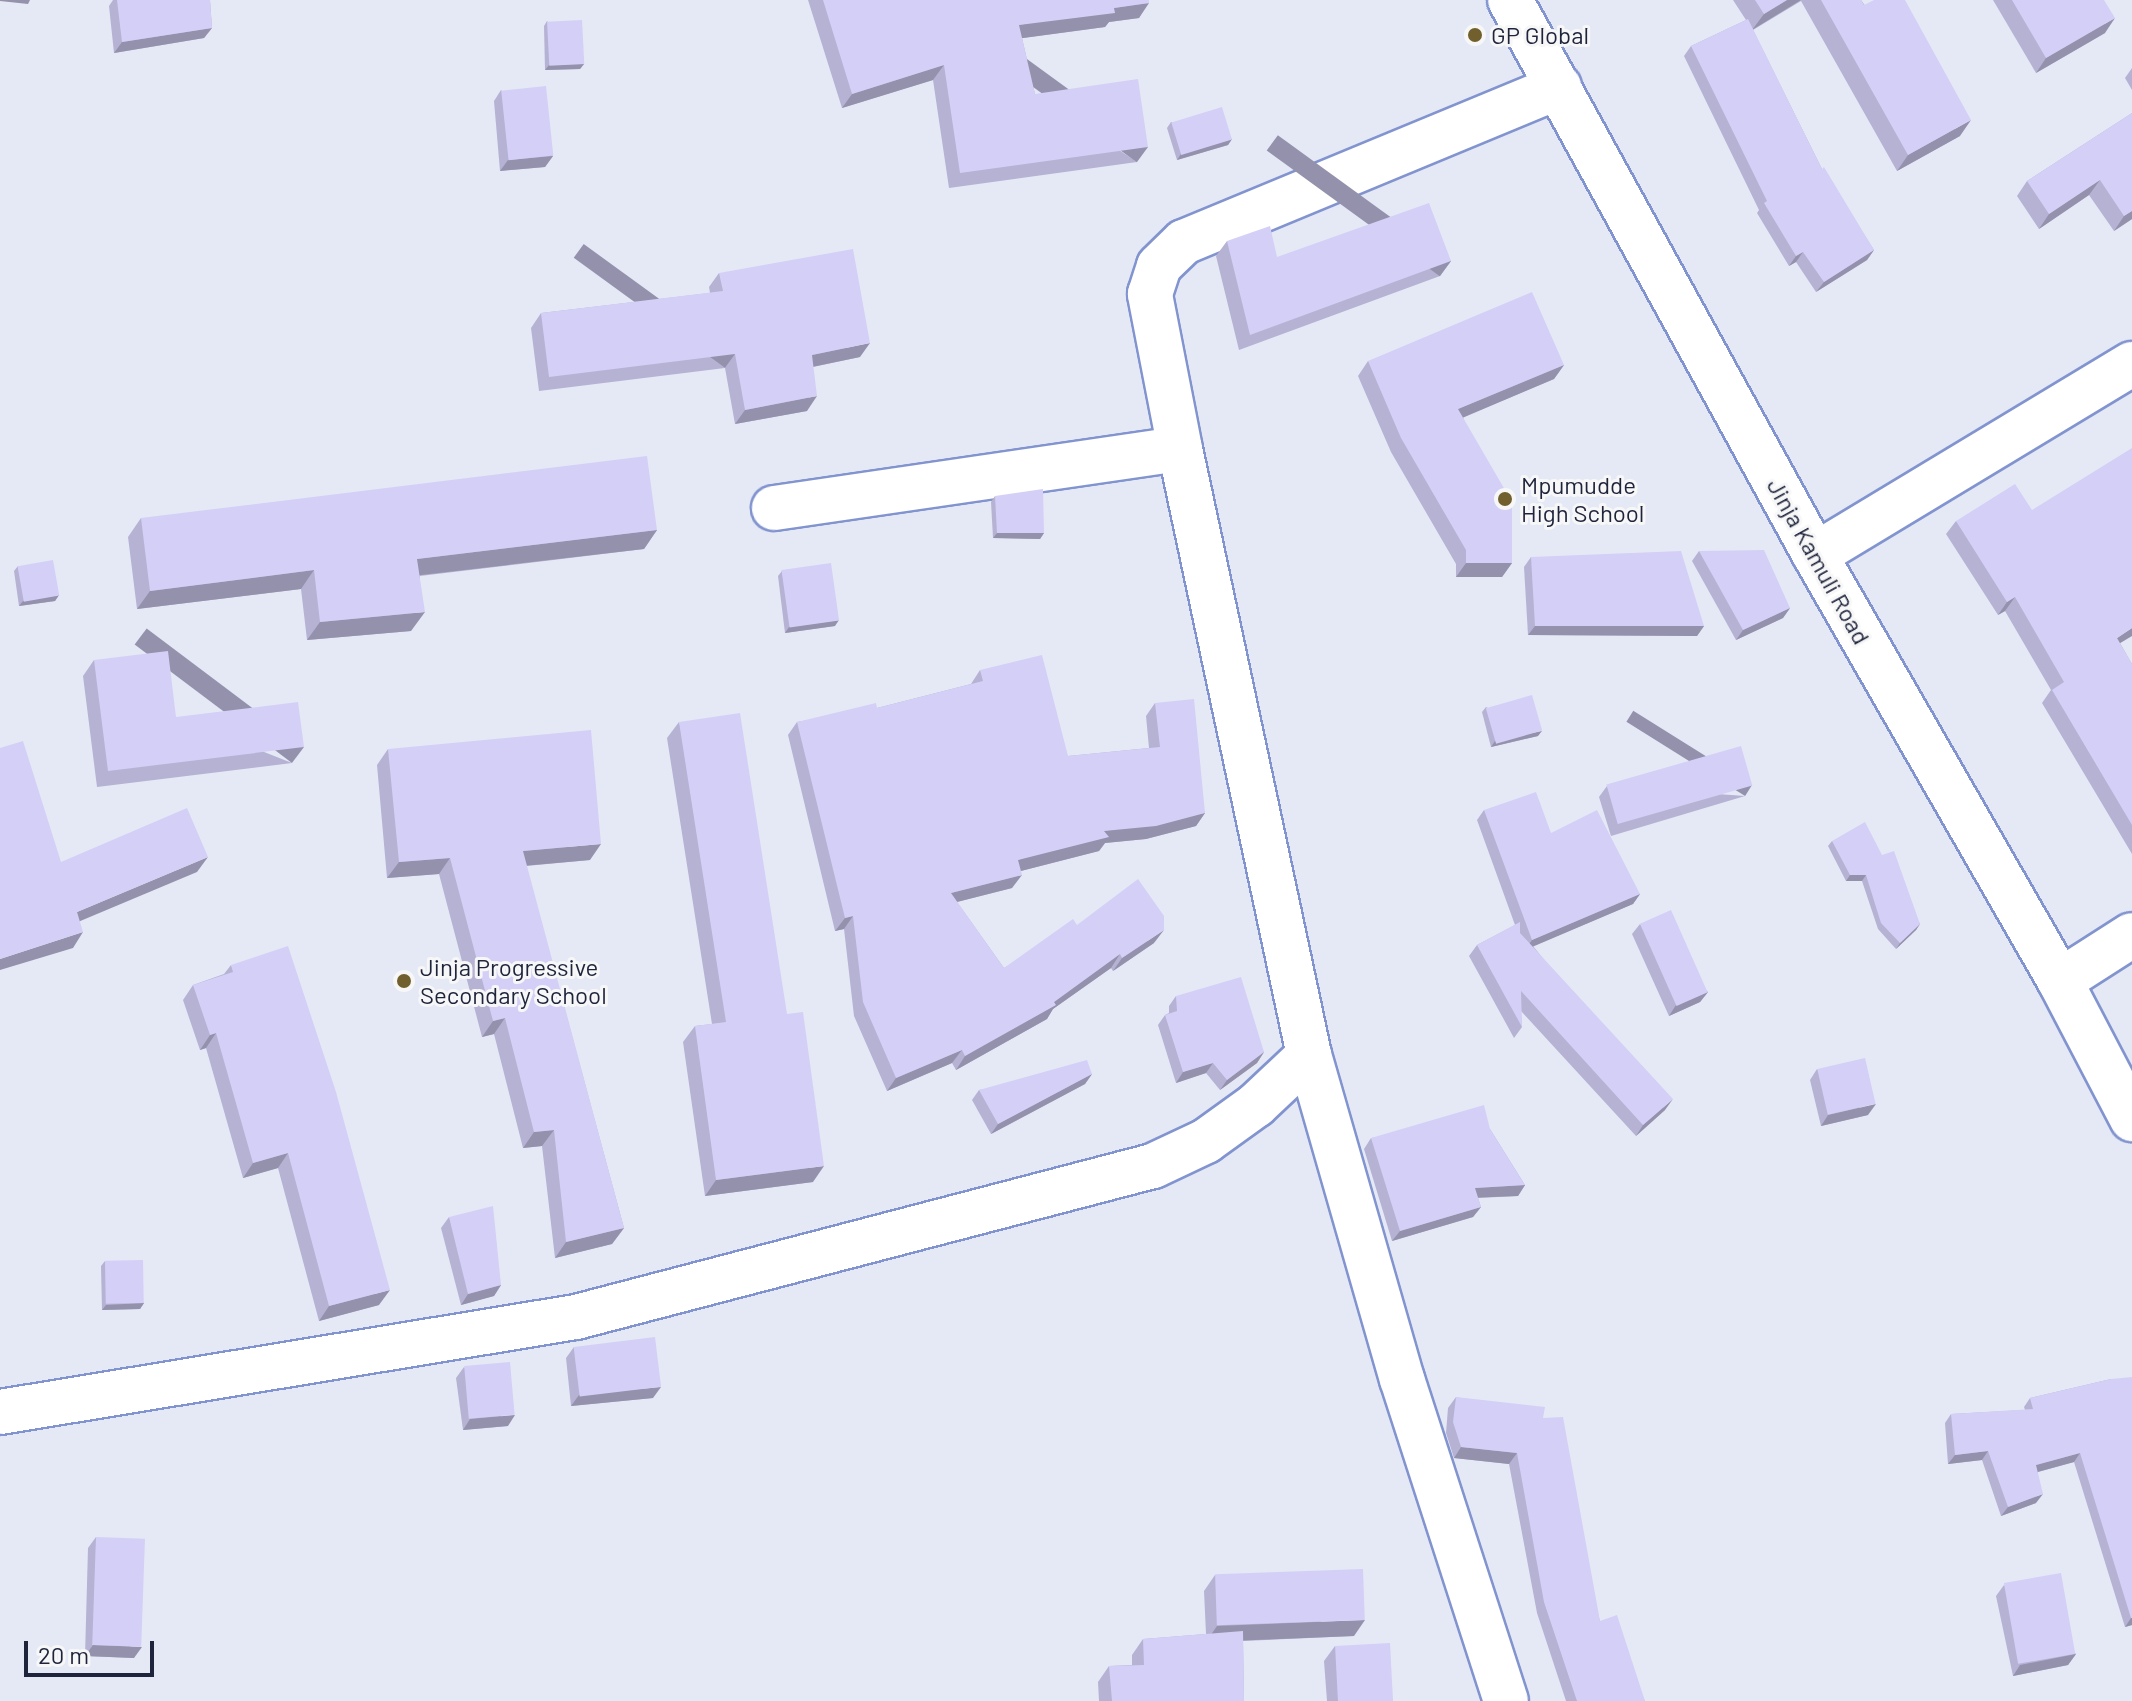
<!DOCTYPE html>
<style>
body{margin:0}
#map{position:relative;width:2132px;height:1701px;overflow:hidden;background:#e5e9f6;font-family:Barlow,sans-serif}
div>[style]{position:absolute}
.roads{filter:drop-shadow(2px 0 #8294cf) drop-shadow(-2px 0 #8294cf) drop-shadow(0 2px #8294cf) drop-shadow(0 -2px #8294cf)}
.street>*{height:44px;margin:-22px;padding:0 22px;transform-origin:22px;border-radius:22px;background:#fff}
.secondary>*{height:44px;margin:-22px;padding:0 22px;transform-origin:22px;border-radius:22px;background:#fff}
.wall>*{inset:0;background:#b6b2d4}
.shaded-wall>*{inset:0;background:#9491ac;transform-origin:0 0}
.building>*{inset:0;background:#d4cff6;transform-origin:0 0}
.dots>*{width:22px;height:22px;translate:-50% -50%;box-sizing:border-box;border:4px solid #f7f7f7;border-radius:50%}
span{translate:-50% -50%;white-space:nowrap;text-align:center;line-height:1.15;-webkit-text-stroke:6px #f7f7f7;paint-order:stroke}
.poi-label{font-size:24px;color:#1e243c}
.left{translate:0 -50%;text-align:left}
.street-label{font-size:24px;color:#1e243c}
.scale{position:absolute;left:24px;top:1641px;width:130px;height:36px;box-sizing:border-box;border:4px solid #1e243c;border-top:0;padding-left:10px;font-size:24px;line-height:28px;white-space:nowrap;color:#1e243c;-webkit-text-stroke:6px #f7f7f7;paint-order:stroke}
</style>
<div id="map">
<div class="roads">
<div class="street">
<div style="left:774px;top:508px;width:410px;rotate:-8.3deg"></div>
<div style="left:1180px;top:449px;width:158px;rotate:-101deg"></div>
<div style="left:1150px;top:294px;width:29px;rotate:-72deg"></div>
<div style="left:1159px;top:266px;width:35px;rotate:-44deg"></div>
<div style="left:1184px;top:242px;width:406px;rotate:-22.5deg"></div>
<div style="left:1815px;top:555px;width:370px;rotate:-31.1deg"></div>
<div style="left:2060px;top:981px;width:85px;rotate:-32.6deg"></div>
<div style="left:1309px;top:1055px;width:337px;rotate:74deg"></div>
<div style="left:1402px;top:1379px;width:338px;rotate:72.1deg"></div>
<div style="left:0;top:1412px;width:584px;rotate:-9.37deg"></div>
<div style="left:576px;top:1317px;width:596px;rotate:-14.67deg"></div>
<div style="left:1153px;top:1166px;width:59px;rotate:-25.3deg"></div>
<div style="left:1206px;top:1141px;width:62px;rotate:-35.8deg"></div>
<div style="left:1256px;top:1105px;width:73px;rotate:-43.3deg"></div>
<div style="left:1309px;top:1055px;width:620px;rotate:-102.02deg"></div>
</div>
<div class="secondary">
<div style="left:1510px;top:0;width:633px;rotate:61.21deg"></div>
<div style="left:1815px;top:555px;width:491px;rotate:60.1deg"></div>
<div style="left:2060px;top:981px;width:156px;rotate:62.4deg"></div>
</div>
</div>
<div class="wall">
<div style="clip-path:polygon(113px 0,210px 0,212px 28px,204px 38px,114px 53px,109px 6px)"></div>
<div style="clip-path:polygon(808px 0,1149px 0,1139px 18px,1109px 22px,1105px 27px,1022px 38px,1035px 94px,1137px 162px,949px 188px,933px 80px,842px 108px)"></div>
<div style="clip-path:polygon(1733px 0,1861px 0,1960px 136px,1897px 171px,1801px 1px,1753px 30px,1822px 169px,1874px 250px,1867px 260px,1816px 292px,1796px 262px,1789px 266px,1757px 213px,1759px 210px,1684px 56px,1691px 46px,1746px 20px)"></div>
<div style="clip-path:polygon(1993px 0,2104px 0,2105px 33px,2036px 73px)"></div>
<div style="clip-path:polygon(547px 21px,584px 64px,580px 69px,545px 70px,544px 26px)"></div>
<div style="clip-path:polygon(2132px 68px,2132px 90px,2125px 78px)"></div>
<div style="clip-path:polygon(501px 90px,553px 156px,545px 167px,500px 171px,494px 101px)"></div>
<div style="clip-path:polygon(2132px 113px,2132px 219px,2114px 231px,2089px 195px,2039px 229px,2017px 196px,2027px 181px)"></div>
<div style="clip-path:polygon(1171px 122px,1232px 139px,1228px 145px,1177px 160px,1167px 128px)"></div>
<div style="clip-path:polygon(1227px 241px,1277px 257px,1451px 261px,1440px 276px,1239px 350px,1216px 256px)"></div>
<div style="clip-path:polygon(719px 273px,860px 357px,813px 367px,807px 411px,735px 424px,725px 368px,539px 391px,531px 328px,541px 313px,710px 293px,709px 287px)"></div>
<div style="clip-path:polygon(1368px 361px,1564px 365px,1554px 379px,1463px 417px,1512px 563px,1502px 577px,1456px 577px,1456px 564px,1391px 452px,1358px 376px)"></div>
<div style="clip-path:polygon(995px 496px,1044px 533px,1040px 539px,993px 538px,991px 502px)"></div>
<div style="clip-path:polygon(141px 518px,657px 530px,644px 549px,420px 576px,411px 631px,307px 640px,301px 589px,137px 609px,128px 537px)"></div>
<div style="clip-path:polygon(1956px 521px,2120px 643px,2132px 664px,2132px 854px,2042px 703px,2051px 690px,2005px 611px,1998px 615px,1946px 534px)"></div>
<div style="clip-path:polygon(1699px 551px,1790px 608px,1783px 618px,1736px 640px,1692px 561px)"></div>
<div style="clip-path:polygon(1531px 557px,1704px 626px,1697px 636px,1528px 635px,1524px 567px)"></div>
<div style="clip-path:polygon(18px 566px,59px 595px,55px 601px,19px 606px,14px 571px)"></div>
<div style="clip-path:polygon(782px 571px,835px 626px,785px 633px,778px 576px)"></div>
<div style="clip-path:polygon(94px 660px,176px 717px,292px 763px,97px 787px,83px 676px)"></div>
<div style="clip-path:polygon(980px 670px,1068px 756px,1149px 748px,1146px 716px,1155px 703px,1205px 813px,1196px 826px,1146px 839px,1105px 843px,1099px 851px,1021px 871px,1012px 888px,957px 902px,1004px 968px,1077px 925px,1154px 943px,1113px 971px,1111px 968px,1053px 1009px,1047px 1019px,956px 1070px,952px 1063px,887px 1091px,854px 1016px,844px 929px,835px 931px,788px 735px,797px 722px,877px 708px,971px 684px)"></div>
<div style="clip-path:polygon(1486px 707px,1538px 736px,1491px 747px,1482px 712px)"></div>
<div style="clip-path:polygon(679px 722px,813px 1182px,705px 1196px,683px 1042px,695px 1026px,712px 1024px,667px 738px)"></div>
<div style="clip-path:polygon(388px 749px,590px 860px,526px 866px,624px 1228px,612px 1244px,555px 1258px,542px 1146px,523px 1148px,494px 1034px,482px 1037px,439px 874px,387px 878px,377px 765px)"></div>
<div style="clip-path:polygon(1607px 786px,1745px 796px,1611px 836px,1599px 797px)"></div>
<div style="clip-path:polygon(1484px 810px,1551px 833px,1640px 894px,1633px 904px,1533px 946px,1665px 1110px,1636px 1136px,1521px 1011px,1522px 1027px,1514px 1038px,1469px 956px,1477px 945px,1515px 925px,1477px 820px)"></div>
<div style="clip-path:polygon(1832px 841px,1882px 855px,1920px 924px,1916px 930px,1896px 949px,1878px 929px,1862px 881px,1846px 881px,1828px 846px)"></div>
<div style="clip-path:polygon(1640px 924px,1708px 992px,1700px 1002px,1669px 1016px,1632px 934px)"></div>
<div style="clip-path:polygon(231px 965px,379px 1305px,319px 1321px,278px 1168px,243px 1178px,206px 1048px,200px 1050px,183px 1000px,193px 985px,224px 974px)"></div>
<div style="clip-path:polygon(1176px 996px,1264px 1052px,1257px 1063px,1220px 1090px,1206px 1073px,1176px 1083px,1158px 1025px,1165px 1015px,1169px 1013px,1169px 1006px)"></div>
<div style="clip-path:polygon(1817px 1069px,1868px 1115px,1821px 1126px,1810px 1080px)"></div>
<div style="clip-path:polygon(1092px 1074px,1085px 1084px,991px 1134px,972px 1100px,979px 1090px)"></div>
<div style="clip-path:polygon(1490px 1129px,1525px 1185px,1518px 1196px,1478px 1198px,1481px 1207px,1473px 1217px,1392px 1241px,1364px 1149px,1371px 1138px)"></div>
<div style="clip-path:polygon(449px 1217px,501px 1285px,494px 1296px,461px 1305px,441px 1228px)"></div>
<div style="clip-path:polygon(105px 1261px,144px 1303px,140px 1309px,102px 1310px,101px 1266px)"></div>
<div style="clip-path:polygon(574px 1347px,653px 1398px,571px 1406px,566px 1358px)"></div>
<div style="clip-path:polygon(464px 1367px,508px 1426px,463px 1430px,456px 1378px)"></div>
<div style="clip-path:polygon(2111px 1379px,2132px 1625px,2125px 1627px,2074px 1462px,2038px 1472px,2036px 1503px,2001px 1516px,1982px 1460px,1948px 1464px,1945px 1423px,1951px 1414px,2025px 1410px,2024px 1407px,2030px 1398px)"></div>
<div style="clip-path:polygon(1456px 1397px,1543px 1418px,1600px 1621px,1645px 1701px,1566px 1701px,1537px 1613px,1509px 1464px,1454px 1458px,1446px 1433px,1448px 1408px)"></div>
<div style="clip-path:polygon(96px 1537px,134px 1658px,85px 1656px,88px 1548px)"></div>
<div style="clip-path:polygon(1215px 1575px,1354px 1636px,1243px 1641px,1244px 1701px,1099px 1701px,1098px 1682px,1109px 1666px,1132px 1665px,1132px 1655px,1143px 1639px,1206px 1634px,1204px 1591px)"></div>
<div style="clip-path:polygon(2004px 1585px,2076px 1654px,2068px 1665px,2013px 1676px,1996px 1596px)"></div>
<div style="clip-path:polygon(1335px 1646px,1393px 1701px,1327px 1701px,1324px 1661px)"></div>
</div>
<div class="shaded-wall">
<div style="clip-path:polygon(0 0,30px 0,28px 4px,0 1px)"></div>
<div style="clip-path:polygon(1787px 0,1801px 0,1752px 30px,1764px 14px)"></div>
<div style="clip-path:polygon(1149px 3px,1139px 18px,1109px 22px,1105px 27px,1008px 40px,1019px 25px,1114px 8px)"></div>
<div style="clip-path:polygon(2115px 18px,2105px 33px,2036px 73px,2046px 58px)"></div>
<div style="clip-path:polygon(212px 28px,204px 38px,114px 53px,122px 42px)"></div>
<div style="clip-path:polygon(584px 64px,580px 69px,545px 70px,549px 65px)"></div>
<div style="clip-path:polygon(944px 65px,933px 80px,842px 108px,852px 94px)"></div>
<div style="clip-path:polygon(1971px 120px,1960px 136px,1897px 171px,1908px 155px)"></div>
<div style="clip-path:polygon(1232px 139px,1228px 145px,1177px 160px,1181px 154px)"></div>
<div style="left:1148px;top:147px;width:19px;height:190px;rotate:126deg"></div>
<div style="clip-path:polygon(553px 156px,545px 167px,500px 171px,508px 160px)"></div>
<div style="clip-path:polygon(2100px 180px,2089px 195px,2039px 229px,2049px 214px)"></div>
<div style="clip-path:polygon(2132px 211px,2132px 219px,2114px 231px,2124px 216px)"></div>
<div style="clip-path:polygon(1874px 250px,1867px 260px,1816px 292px,1824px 282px)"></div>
<div style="clip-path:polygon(1803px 252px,1796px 262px,1789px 266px,1796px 256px)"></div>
<div style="left:1451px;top:261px;width:19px;height:214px;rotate:126deg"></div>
<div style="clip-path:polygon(870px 343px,860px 357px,802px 369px,812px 355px)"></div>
<div style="left:735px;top:354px;width:17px;height:187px;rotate:126deg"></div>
<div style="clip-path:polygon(1564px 365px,1554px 379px,1448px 424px,1458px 409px)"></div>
<div style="clip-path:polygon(817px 396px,807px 411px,735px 424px,745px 410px)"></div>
<div style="clip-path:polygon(657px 530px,644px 549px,404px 577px,417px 559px)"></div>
<div style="clip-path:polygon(997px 533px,1044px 533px,1040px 539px,993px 538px)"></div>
<div style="clip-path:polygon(1466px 563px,1512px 563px,1502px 577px,1456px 577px)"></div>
<div style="clip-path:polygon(314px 570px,301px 589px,137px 609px,150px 591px)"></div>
<div style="clip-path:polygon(59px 595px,55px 601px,19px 606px,23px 601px)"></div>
<div style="clip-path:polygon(2015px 597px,2005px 611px,1998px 615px,2007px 602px)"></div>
<div style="clip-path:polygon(1790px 608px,1783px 618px,1736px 640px,1743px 630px)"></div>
<div style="clip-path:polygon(425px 612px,411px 631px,307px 640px,320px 622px)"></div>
<div style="clip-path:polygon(839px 620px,835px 626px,785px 633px,789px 627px)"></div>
<div style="clip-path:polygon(1535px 626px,1704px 626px,1697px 636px,1528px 635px)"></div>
<div style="clip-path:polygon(2132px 628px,2132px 636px,2107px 651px,2117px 638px)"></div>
<div style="clip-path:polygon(1542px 731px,1538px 736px,1491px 747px,1495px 741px)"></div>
<div style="left:304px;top:747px;width:20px;height:197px;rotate:127deg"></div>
<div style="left:1752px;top:785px;width:13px;height:140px;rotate:122deg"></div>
<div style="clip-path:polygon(1205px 813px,1196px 826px,1146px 839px,1105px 843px,1099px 851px,1009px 874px,1018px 860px,1104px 831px)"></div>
<div style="clip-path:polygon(601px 844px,590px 860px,511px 867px,523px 851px)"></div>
<div style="clip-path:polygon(208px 857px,197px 872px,66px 927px,77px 912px)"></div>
<div style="clip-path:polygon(450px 858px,439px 874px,387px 878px,399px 862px)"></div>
<div style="clip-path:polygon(1022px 875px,1012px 888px,941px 906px,951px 893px)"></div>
<div style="clip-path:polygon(1850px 875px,1866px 875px,1862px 881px,1846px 881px)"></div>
<div style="clip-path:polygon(1640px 894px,1633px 904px,1525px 950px,1532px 940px)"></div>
<div style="clip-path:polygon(853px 916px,844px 929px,835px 931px,845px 918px)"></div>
<div style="clip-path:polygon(1920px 924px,1916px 930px,1896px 949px,1900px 943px)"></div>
<div style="clip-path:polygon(1164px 930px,1154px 943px,1113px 971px,1122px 958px)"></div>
<div style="clip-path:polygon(83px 932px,73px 948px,0 970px,0 959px)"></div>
<div style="clip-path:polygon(1120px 954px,1111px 968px,1053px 1009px,1047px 1019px,956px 1070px,965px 1056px,1054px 1002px)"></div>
<div style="clip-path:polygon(1708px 992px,1700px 1002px,1669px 1016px,1676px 1005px)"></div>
<div style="clip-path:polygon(505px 1018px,494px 1034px,482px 1037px,493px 1021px)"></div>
<div style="clip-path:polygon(216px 1033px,206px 1048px,200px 1050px,210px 1035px)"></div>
<div style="clip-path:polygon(962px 1050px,952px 1063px,887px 1091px,896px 1078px)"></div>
<div style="clip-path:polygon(1264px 1052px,1257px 1063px,1220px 1090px,1227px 1080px)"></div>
<div style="clip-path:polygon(1213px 1063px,1206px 1073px,1176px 1083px,1183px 1072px)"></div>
<div style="clip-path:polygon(1092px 1074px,1085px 1084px,991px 1134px,998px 1124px)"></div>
<div style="clip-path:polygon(1673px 1099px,1665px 1110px,1636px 1136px,1643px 1125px)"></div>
<div style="clip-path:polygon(1876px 1104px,1868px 1115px,1821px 1126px,1828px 1115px)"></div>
<div style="clip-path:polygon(554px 1130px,542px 1146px,523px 1148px,534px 1132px)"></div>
<div style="clip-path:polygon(288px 1153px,278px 1168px,243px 1178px,253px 1163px)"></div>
<div style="clip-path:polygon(824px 1166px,813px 1182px,705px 1196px,716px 1180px)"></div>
<div style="clip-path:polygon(1525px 1185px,1518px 1196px,1467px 1198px,1475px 1188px)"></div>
<div style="clip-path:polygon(1481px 1207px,1473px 1217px,1392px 1241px,1400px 1231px)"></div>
<div style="clip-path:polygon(624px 1228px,612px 1244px,555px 1258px,566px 1242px)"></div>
<div style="clip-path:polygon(501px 1285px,494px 1296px,461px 1305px,468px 1294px)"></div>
<div style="clip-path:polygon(390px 1290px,379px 1305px,319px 1321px,329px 1306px)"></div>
<div style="clip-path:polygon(144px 1303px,140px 1309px,102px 1310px,106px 1305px)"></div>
<div style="clip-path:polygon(661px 1387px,653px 1398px,571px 1406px,579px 1395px)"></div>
<div style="clip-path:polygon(515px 1415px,508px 1426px,463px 1430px,470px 1419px)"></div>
<div style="clip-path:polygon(1461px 1447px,1517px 1453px,1509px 1464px,1454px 1458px)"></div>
<div style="clip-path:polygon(1988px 1451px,1982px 1460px,1948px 1464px,1955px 1455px)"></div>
<div style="clip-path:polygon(2080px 1453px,2074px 1462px,2030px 1474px,2036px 1465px)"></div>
<div style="clip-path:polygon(2043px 1494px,2036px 1503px,2001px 1516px,2008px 1507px)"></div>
<div style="clip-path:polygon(2131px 1618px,2132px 1618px,2132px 1625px,2125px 1627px)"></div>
<div style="clip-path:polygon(1365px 1620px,1354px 1636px,1206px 1642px,1217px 1626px)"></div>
<div style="clip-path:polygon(93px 1645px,142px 1647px,134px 1658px,85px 1656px)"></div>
<div style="clip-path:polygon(2076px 1654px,2068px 1665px,2013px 1676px,2020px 1665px)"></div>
</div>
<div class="building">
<div style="clip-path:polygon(117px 0,210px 0,212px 28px,122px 42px)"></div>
<div style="clip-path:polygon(823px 0,1149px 0,1149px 3px,1114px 8px,1115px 13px,1019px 25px,1035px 94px,1138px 79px,1148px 147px,960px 173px,944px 65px,852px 94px)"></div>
<div style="clip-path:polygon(1755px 0,1787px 0,1764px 14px)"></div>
<div style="clip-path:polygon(1821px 0,1861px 0,1864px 5px,1874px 0,1905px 0,1971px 120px,1908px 155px)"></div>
<div style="clip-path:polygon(2012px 0,2104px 0,2115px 18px,2046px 58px)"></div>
<div style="clip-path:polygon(1748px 19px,1822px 169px,1824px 167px,1874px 250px,1824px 282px,1803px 252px,1796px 256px,1764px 203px,1767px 201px,1691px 46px)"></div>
<div style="left:582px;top:20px;width:44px;height:35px;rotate:87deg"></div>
<div style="left:546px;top:86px;width:70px;height:45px;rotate:84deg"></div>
<div style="left:1222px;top:107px;width:34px;height:53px;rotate:73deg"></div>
<div style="clip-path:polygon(2132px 113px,2132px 211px,2124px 216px,2100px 180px,2049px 214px,2027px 181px)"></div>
<div style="clip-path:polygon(1429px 203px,1451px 261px,1250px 335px,1227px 241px,1270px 226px,1277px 257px)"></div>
<div style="clip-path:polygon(853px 249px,870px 343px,812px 355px,817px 396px,745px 410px,735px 354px,549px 377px,541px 313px,723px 291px,719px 273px)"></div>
<div style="clip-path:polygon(1532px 292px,1564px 365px,1458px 409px,1512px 502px,1512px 563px,1466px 563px,1466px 550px,1401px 438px,1368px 361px)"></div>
<div style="clip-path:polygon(2132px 448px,2132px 628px,2117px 638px,2132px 664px,2132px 825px,2052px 690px,2064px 682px,2015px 597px,2007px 602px,1956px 521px,2015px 484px,2032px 510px)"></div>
<div style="clip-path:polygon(647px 456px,657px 530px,417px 559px,425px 612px,320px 622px,314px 570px,150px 591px,141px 518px)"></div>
<div style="clip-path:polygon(1043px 489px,1044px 533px,997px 533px,995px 496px)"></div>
<div style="clip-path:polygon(1764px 550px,1790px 608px,1743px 630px,1699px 551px)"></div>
<div style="clip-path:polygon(1681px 551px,1704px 626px,1535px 626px,1531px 557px)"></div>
<div style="left:53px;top:560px;width:36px;height:36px;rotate:80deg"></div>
<div style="left:831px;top:563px;width:58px;height:50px;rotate:82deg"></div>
<div style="clip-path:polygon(168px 651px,176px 717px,298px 702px,304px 747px,108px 771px,94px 660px)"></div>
<div style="clip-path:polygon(1042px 655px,1068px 756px,1160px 747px,1155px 703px,1194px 699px,1205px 813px,1156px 826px,1104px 831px,1109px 837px,1018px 860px,1022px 875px,951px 893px,1004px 968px,1073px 919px,1077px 925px,1138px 879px,1164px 916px,1164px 930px,1122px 958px,1120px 954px,1054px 1002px,1056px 1005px,965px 1056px,962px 1050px,896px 1078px,863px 1002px,853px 916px,845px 918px,797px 722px,876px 703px,877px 708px,983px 681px,980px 670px)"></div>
<div style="left:1532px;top:695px;width:37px;height:48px;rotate:74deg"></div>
<div style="clip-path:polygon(740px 713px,787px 1014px,803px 1012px,824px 1166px,716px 1180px,695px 1026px,726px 1022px,679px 722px)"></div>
<div style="clip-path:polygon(591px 730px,601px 844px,523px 851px,624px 1228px,566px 1242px,554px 1130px,534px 1132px,505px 1018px,493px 1021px,450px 858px,399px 862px,388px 749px)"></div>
<div style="clip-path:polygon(23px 741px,61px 862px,187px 808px,208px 857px,77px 912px,83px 932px,0 959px,0 748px)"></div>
<div style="left:1741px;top:746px;width:41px;height:140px;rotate:74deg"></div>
<div style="clip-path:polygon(1536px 792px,1551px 833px,1597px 810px,1640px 894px,1532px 940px,1484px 810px)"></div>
<div style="clip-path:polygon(1865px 822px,1882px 855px,1894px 851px,1920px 924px,1900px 943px,1881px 923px,1866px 875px,1850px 875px,1832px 841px)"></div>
<div style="left:1671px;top:910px;width:90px;height:34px;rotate:66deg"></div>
<div style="clip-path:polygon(1520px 922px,1520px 933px,1673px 1099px,1643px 1125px,1521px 991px,1522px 1027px,1477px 945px)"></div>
<div style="clip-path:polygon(288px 946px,336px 1092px,390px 1290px,329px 1306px,288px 1153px,253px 1163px,216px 1033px,210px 1035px,193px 985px,233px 972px,231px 965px)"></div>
<div style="clip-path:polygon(1241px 977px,1264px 1052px,1227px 1080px,1213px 1063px,1183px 1072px,1165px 1015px,1177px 1011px,1176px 996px)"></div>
<div style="left:1865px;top:1058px;width:47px;height:49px;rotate:77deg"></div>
<div style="clip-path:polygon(1087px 1060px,1092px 1074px,998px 1124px,979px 1090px)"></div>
<div style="clip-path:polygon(1484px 1105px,1490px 1129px,1525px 1185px,1475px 1188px,1481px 1207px,1400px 1231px,1371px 1138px)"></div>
<div style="clip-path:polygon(493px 1206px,501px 1285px,468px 1294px,449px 1217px)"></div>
<div style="left:143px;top:1260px;width:43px;height:38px;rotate:89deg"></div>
<div style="left:655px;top:1337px;width:50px;height:82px;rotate:83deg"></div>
<div style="left:510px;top:1362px;width:53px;height:46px;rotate:85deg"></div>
<div style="clip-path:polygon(2132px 1377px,2132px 1618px,2131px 1618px,2080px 1453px,2036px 1465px,2043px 1494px,2008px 1507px,1988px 1451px,1955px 1455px,1951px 1414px,2033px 1409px,2030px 1398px,2111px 1379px)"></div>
<div style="clip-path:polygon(1456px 1397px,1545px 1407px,1543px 1418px,1563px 1417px,1600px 1621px,1617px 1615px,1645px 1701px,1577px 1701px,1544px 1602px,1517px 1453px,1461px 1447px,1453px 1422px)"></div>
<div style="left:96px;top:1537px;width:49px;height:108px;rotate:2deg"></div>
<div style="left:1363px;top:1569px;width:51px;height:148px;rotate:88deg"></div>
<div style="left:2061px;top:1573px;width:82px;height:58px;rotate:80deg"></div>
<div style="clip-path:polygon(1243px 1631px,1244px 1701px,1112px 1701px,1109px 1666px,1144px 1665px,1143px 1639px)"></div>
<div style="left:1390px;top:1643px;width:58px;height:55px;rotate:87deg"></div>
</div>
<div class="dots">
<div style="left:1475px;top:35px;background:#71602e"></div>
<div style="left:1505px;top:499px;background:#71602e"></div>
<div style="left:404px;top:981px;background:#71602e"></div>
</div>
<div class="poi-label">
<span class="left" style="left:1491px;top:35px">GP Global</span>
<span class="left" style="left:1521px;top:499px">Mpumudde<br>High School</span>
<span class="left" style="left:420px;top:981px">Jinja Progressive<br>Secondary School</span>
</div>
<div class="street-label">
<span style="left:1819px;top:561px;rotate:61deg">Jinja Kamuli Road</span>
</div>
<div class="scale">20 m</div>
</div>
